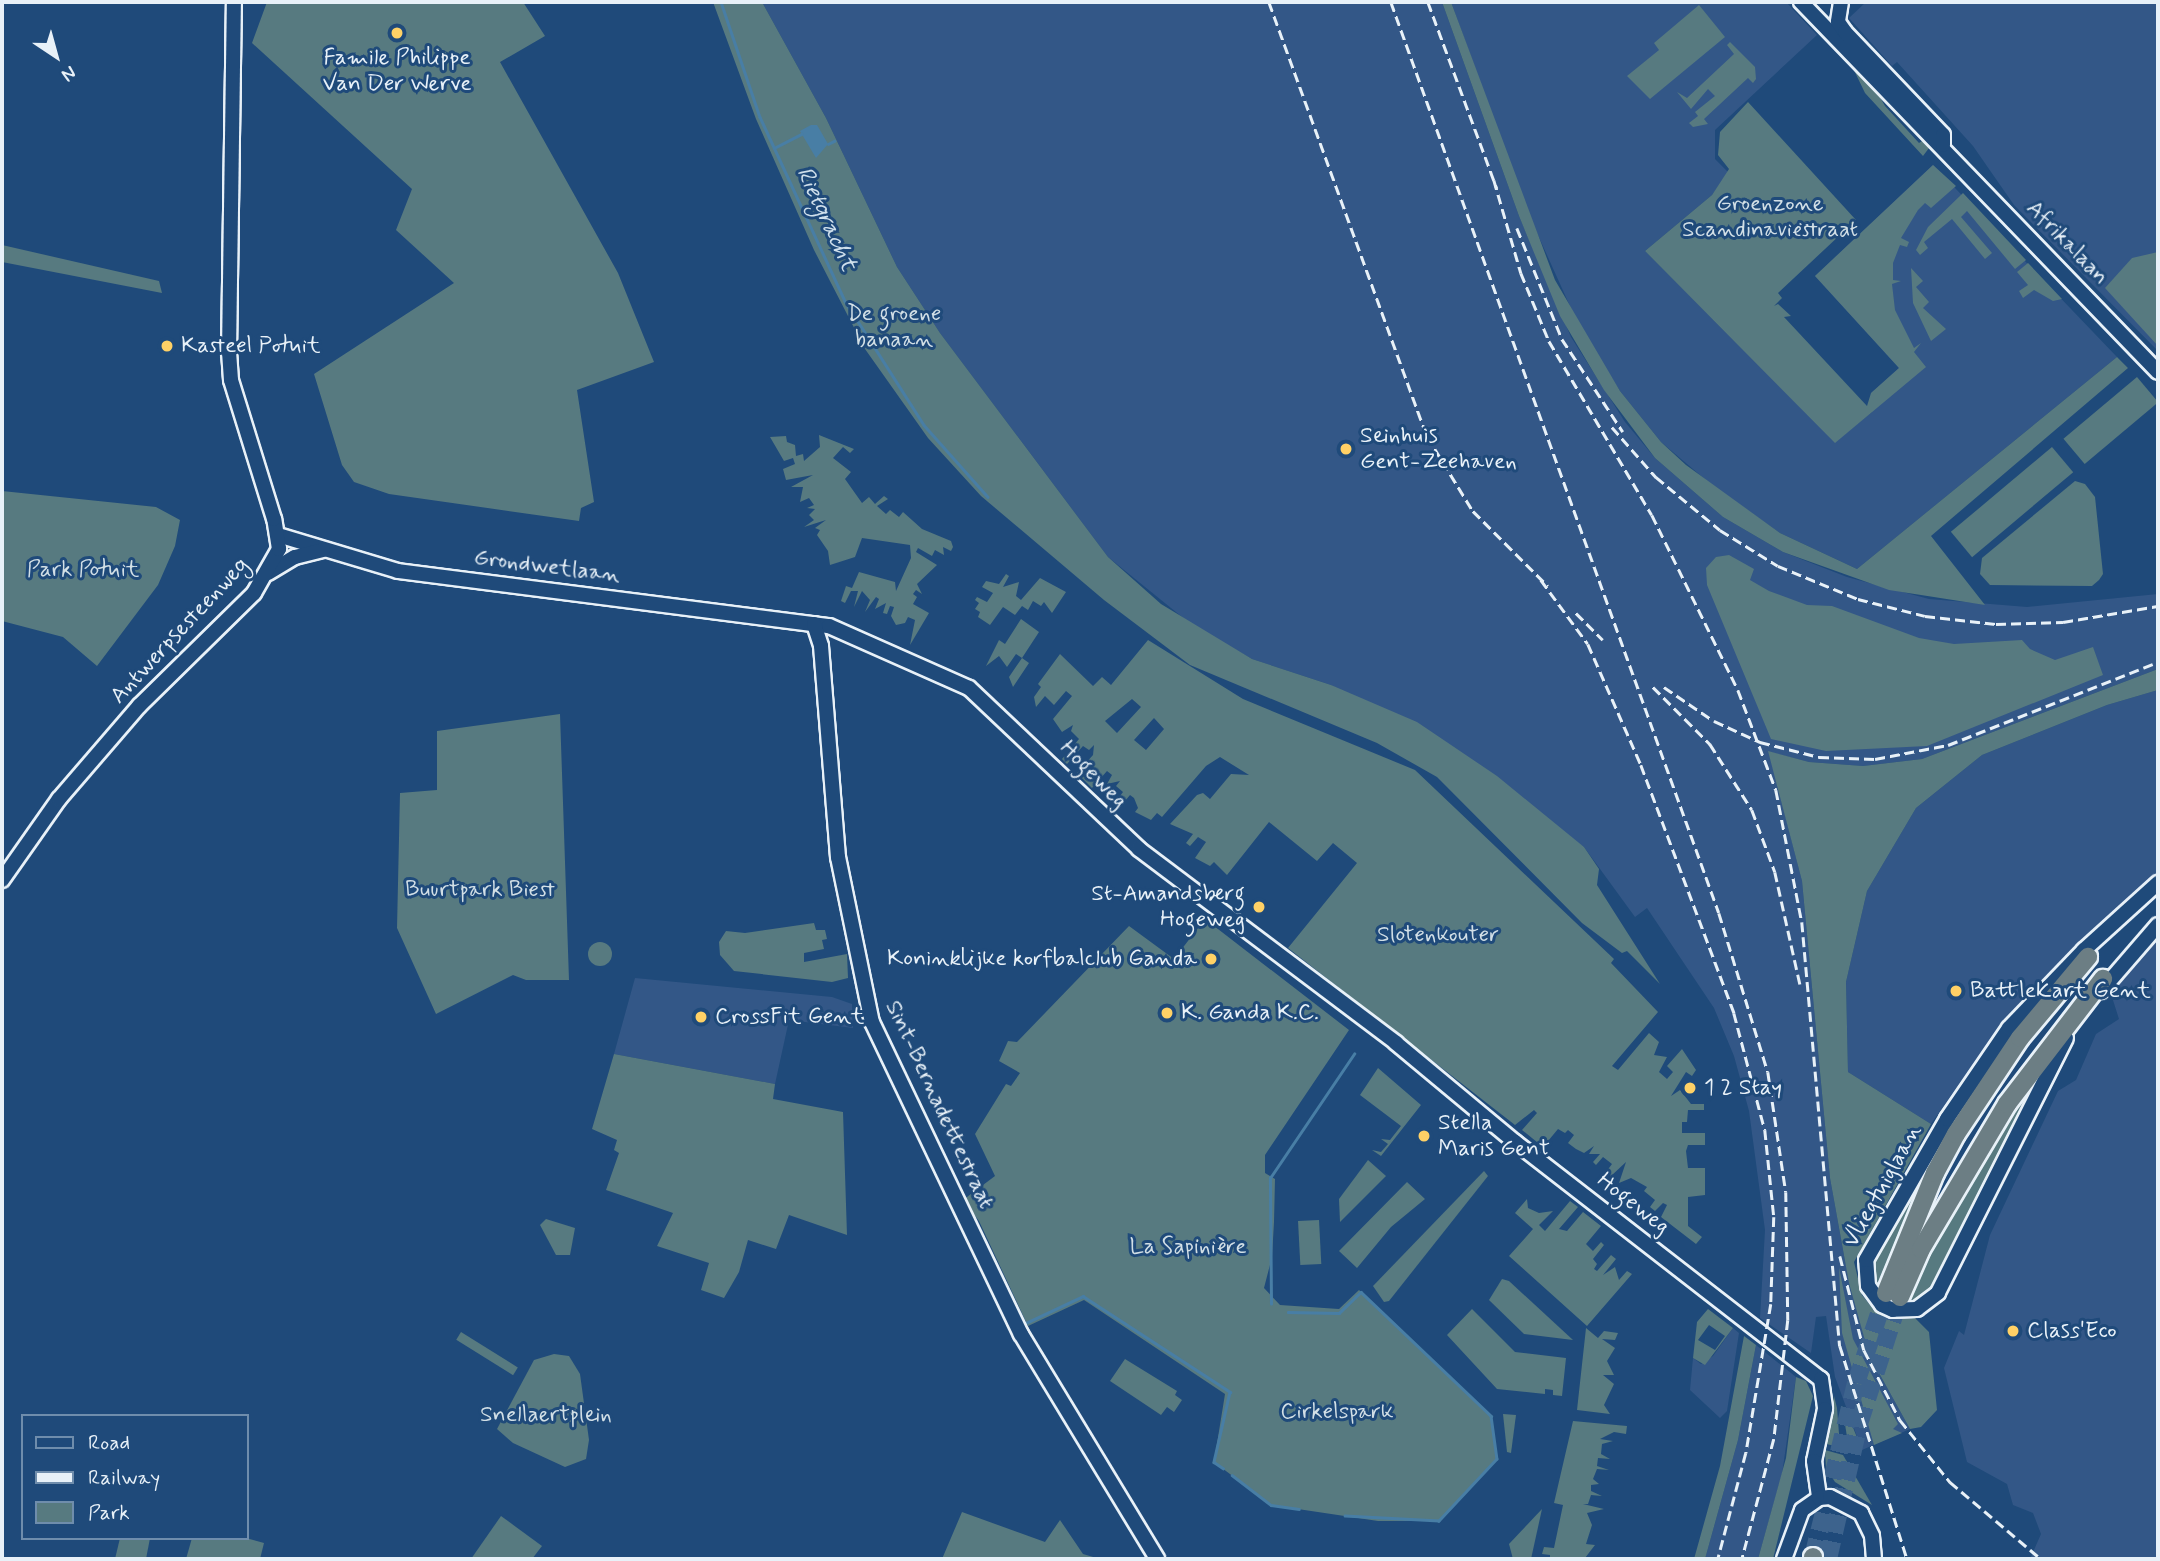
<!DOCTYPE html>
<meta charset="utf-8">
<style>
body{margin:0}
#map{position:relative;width:2160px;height:1561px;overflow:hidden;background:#1f4a7a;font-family:Mynerve,sans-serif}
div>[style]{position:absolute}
.built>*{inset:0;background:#335787}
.green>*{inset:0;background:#577a80;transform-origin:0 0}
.round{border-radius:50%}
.water>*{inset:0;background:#487ea5}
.stream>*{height:2.5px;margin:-1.25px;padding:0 1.25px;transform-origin:1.25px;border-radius:1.25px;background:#487ea5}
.highway-tunnel>*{height:18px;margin-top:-9px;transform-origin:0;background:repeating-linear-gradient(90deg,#3d638d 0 18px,transparent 0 27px)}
.roads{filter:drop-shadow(2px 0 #e8f1f8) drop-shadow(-2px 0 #e8f1f8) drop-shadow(0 2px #e8f1f8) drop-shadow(0 -2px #e8f1f8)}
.secondary>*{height:14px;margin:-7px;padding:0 7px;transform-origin:7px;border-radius:7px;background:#1f4a7a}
.highway>*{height:18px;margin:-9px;padding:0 9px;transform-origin:9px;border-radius:9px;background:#6c7e84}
.rail>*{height:2.5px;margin-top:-1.25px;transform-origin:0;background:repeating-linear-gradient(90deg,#e8f1f8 0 10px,transparent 0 15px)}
.dots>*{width:19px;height:19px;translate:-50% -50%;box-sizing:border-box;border:4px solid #1f4a7a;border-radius:50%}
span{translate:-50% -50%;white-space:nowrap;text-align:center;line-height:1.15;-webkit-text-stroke:6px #1f4a7a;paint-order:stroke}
.poi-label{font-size:23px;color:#e8f1f8}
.left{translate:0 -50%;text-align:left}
.right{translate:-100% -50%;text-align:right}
.park-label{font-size:23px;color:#d2dfe6}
.street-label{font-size:23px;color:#e8f1f8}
.water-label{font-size:24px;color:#d0e0ec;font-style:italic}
.frame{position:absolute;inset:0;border:4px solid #e8f1f8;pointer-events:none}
.legend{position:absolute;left:21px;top:1414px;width:228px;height:126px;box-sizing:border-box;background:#1f4a7a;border:2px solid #6f8dac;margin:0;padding:9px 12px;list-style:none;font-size:21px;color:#e8f1f8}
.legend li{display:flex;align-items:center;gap:14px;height:35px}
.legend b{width:35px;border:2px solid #6f8dac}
.north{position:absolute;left:21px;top:21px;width:70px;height:70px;-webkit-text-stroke:5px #1f4a7a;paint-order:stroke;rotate:144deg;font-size:19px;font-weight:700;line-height:28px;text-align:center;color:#e8f1f8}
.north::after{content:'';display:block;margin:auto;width:24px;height:32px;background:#e8f1f8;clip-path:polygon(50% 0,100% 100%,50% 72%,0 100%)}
</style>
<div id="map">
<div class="built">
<div style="clip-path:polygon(762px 2px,1442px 2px,1519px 216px,1571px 337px,1625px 422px,1655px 458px,1723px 517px,1783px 552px,1847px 577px,1929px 599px,2027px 607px,2158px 594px,2158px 669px,1922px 759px,1863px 766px,1809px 762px,1769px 752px,1802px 881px,1830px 1178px,1845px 1261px,1869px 1355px,1910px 1429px,1862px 1450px,1835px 1377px,1826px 1316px,1816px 1317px,1811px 1353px,1760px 1318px,1765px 1230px,1749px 1111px,1734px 1056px,1714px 1008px,1647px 908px,1635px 917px,1584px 847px,1331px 685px,1252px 659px,1192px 625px,1108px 557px,940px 333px,897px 267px,826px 118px)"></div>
<div style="clip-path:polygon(1451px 2px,1786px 2px,1817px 35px,1715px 130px,1715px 159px,1728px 172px,1712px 195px,1645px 251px,1835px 442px,1872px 412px,1871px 393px,1899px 368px,1815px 276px,1933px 165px,2117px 357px,1857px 569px,1780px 533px,1713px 486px,1661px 442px,1620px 391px,1579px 326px,1528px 213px)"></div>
<div style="clip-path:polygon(1866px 2px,2158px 2px,2158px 351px,2014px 205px,1973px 146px,1897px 62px,1892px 66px,1849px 18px)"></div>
<div style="clip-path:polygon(2158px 690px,2158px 873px,1996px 1031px,1931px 1124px,1848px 1072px,1846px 982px,1867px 891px,1916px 808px,1982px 755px,2107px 705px)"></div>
<div style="clip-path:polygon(2158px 938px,2158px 1559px,2030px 1559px,2041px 1534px,2033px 1513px,2013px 1505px,2007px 1484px,1967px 1462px,1944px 1368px,1959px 1331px,1964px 1335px,1990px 1235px,2058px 1091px,2076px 1080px,2096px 1034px,2119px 1019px,2111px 994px)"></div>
<div style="clip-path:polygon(635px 978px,832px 997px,852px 1004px,853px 1028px,789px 1020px,775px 1084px,614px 1054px)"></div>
<div style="clip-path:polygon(1733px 1328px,1739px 1333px,1727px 1411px,1720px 1418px,1690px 1390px,1693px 1358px,1701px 1364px,1713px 1356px)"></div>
<div style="clip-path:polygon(1756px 1345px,1796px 1377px,1782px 1474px,1758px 1559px,1705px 1559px,1738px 1440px)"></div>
</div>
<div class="green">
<div style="clip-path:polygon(267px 2px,523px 2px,545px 36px,500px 62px,618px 273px,654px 362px,577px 390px,594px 502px,581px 508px,579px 521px,389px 494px,354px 482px,342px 465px,314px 374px,454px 283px,396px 230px,412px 189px,252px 43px)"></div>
<div style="clip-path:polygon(713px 2px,762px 2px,826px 118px,897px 267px,940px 333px,1108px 557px,1161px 604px,1252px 659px,1331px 685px,1417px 722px,1497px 776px,1584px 847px,1599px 869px,1597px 885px,1660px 984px,1627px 951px,1622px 953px,1582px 923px,1437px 777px,1377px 743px,1190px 665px,1104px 600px,981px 496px,928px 438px,865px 349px,814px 250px,756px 119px)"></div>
<div style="clip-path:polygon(1442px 2px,1451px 2px,1555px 280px,1620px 391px,1661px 442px,1686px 465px,1780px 533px,1857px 569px,2117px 357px,2128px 368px,1931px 536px,1985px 605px,1889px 590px,1783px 552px,1723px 517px,1655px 458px,1604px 390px,1560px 316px,1519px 216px)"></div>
<div style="clip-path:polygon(1699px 5px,1725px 37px,1650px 99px,1627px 76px,1659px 50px,1654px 43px)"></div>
<div style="clip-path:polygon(1730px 42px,1755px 67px,1756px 79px,1753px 83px,1748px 78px,1704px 119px,1708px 124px,1693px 127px,1689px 123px,1698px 116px,1695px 112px,1715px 96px,1708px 89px,1691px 109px,1677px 92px,1687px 98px,1734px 54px,1727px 45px)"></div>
<div style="clip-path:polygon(1852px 66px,1872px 83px,1885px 106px,1919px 143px,1925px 139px,1929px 148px,1923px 156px,1865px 93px)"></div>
<div style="clip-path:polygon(1748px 102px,1856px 220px,1778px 293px,1782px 298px,1774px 306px,1778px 304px,1791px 316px,1784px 317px,1867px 406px,1871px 393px,1899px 368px,1815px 276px,1933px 165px,1956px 186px,1931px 208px,1925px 203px,1918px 210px,1901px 238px,1909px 242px,1907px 247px,1900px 245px,1893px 263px,1893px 280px,1901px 281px,1892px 284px,1895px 310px,1914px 348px,1921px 343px,1914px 352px,1926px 367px,1835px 443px,1645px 251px,1712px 195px,1729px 169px,1718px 155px,1720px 132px)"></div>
<div style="clip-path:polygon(1963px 193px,2026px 260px,2015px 269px,1967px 211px,1961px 217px,1992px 253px,1985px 259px,1952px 219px,1924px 242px,1928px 248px,1920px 255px,1916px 250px,1928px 227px)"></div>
<div style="clip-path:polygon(2px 245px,159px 281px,162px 293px,2px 262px)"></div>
<div style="clip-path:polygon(2158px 252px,2158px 346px,2105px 288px,2132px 258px)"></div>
<div style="clip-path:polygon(2028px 263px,2030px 265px,2062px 299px,2053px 301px,2034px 290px,2023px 298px,2019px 291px,2028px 285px,2017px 272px)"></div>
<div style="clip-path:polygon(1911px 268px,1923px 281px,1916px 287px,1929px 302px,1923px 308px,1946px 329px,1931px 341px,1913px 303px)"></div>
<div style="left:2137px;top:377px;width:33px;height:96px;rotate:50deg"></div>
<div style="clip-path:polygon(819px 435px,854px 449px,850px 453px,843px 447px,833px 458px,851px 472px,845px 479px,862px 503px,869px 497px,875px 504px,884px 496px,888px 499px,877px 506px,886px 514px,890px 510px,899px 517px,903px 512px,922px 529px,951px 541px,953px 547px,951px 551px,943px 547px,944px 555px,935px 550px,932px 556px,918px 548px,916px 552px,937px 565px,917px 584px,922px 594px,916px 590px,913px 594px,917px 597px,913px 604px,929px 613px,910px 645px,915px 620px,908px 617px,905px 623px,896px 625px,891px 616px,894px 607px,890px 606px,887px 614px,883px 613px,886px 603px,875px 609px,879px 599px,876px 597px,865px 612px,870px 600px,862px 591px,854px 607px,858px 591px,851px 591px,845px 603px,841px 601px,846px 586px,852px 588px,859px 572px,895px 582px,896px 591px,911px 558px,910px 545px,862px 538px,855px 557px,830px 565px,828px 551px,817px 535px,820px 530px,815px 528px,826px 520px,804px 527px,814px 520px,809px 515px,815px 509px,807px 508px,814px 505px,809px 498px,800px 502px,803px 487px,791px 487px,813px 475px,786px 480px,783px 469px,795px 464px,793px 458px,784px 461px,770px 437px,786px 436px,787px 442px,795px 445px,796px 456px,803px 454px,804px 461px,820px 447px)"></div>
<div style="left:2052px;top:447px;width:33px;height:132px;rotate:50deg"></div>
<div style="clip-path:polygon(2075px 481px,2085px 484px,2095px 497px,2103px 574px,2099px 580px,2092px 586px,1990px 585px,1980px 574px,1982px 558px)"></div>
<div style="clip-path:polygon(2px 491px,156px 507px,180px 520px,175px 546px,158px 585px,97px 666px,63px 637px,2px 621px)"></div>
<div style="clip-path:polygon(1729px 555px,1754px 569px,1750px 580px,1769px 591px,1807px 605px,1832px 606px,1919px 638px,1954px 644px,2022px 640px,2030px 649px,2055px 660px,2093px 647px,2103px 675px,1927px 746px,1826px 751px,1771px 739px,1707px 585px,1706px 568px,1716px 557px)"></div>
<div style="clip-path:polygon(1006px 574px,1009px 576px,1003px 587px,1019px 582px,1016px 596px,1021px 600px,1040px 578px,1066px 592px,1052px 613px,1044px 602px,1041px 606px,1033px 601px,1028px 610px,1022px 606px,1015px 615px,1003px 607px,990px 625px,978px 617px,980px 612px,975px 609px,979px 603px,975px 600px,977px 597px,987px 602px,993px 593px,982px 587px,986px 581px,999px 584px)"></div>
<div style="clip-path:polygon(1021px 619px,1039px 632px,1022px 658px,1029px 663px,1013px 687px,1009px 677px,1022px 658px,1016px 654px,1007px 667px,999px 656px,986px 666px,999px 640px,1005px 644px)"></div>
<div style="clip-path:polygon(evenodd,1148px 640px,1243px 699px,1415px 770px,1614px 959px,1611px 963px,1658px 1012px,1612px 1066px,1618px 1070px,1649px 1033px,1659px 1042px,1654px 1055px,1667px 1057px,1659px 1072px,1667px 1079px,1673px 1072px,1667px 1066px,1682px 1049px,1696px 1070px,1692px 1076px,1686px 1072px,1671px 1096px,1680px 1090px,1691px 1104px,1704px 1104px,1704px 1110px,1688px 1110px,1687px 1122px,1682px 1122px,1682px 1133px,1705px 1133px,1705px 1145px,1688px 1145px,1686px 1151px,1688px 1168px,1705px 1168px,1705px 1195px,1688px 1197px,1688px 1226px,1702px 1237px,1696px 1244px,1661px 1217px,1667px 1205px,1663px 1203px,1655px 1211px,1650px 1207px,1655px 1200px,1644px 1191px,1647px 1187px,1631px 1178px,1619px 1183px,1626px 1162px,1611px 1176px,1606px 1172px,1612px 1164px,1603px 1157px,1596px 1165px,1593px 1162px,1600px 1154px,1589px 1154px,1594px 1146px,1584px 1153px,1576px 1149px,1568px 1143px,1574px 1135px,1568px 1130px,1565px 1133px,1558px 1129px,1543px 1147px,1522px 1130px,1537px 1113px,1534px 1110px,1515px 1125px,1288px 948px,1357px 863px,1333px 843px,1317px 861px,1269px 822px,1227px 875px,1214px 862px,1210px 866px,1195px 858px,1206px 842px,1198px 837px,1190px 846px,1186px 843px,1193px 834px,1170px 824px,1197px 795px,1203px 793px,1210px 799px,1231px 774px,1249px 775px,1220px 757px,1206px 766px,1162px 817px,1157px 813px,1151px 820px,1135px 812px,1138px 808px,1134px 798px,1130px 795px,1125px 801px,1120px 796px,1123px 792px,1116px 786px,1120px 781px,1107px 784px,1112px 775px,1107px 771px,1092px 788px,1077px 773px,1093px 755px,1094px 745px,1089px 750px,1083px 746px,1067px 764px,1062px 759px,1079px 739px,1071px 731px,1073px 725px,1062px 732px,1053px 719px,1072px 696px,1066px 691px,1054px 705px,1045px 696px,1036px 707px,1034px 697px,1041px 687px,1038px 684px,1060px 654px,1093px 686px,1102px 677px,1111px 685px,1148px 640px,1132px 699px,1141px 707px,1117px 733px,1105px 721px,1132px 699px,1148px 640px,1154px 718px,1164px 729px,1146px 750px,1134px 740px,1154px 718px)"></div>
<div style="clip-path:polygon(2158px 669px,2158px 690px,2107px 705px,1982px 755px,1916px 808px,1867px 891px,1846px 982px,1848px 1072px,1931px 1124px,1854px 1262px,1862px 1295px,1870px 1305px,1895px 1319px,1915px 1318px,1929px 1332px,1937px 1410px,1921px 1427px,1910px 1429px,1869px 1355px,1849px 1283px,1830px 1178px,1802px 881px,1768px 751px,1809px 762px,1863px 766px,1922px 759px)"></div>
<div style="clip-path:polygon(560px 714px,569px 980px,526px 980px,513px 975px,436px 1014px,397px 928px,400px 793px,437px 790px,437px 731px)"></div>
<div style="clip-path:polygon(1205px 919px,1349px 1030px,1265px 1155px,1265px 1173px,1275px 1179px,1274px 1222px,1272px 1257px,1264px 1288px,1280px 1305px,1339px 1309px,1359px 1290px,1491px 1416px,1497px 1459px,1439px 1521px,1378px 1521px,1271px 1505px,1214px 1462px,1225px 1394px,1084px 1300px,1028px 1326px,979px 1221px,963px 1200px,995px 1176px,975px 1134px,1006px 1084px,1011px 1086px,1020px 1073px,999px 1061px,1008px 1041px,1017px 1042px,1129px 926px,1174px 959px)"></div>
<div style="clip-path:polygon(814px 923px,816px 930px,825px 930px,827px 939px,822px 940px,824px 949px,804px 953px,804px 962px,847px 954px,848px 978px,832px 982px,734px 971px,720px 955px,719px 942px,726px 931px,745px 933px)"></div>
<div class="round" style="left:588px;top:942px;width:24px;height:24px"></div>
<div style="clip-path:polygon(2058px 1041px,1926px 1301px,1898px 1307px,1874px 1290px,1870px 1258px,1949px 1124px,1991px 1063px,1931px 1169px,1907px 1300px,1951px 1211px)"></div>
<div style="clip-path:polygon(614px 1054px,775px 1084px,773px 1099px,843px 1112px,847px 1235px,789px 1215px,776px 1249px,748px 1240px,739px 1272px,724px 1298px,701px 1290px,709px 1263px,657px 1246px,673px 1213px,606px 1190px,619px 1153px,614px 1150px,617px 1140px,592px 1129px)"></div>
<div style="clip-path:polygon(1378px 1068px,1421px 1105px,1381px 1156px,1372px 1150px,1381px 1152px,1388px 1144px,1381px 1139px,1390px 1140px,1401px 1126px,1360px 1095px)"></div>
<div style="clip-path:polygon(1368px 1160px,1386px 1176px,1340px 1222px,1339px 1199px)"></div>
<div style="clip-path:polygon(1484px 1171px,1488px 1176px,1389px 1301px,1384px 1302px,1373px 1286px)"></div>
<div style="clip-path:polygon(1407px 1182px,1425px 1199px,1391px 1227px,1357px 1268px,1339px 1251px)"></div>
<div style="clip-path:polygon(1527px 1199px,1528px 1208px,1539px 1213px,1553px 1211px,1539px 1225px,1545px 1231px,1570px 1201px,1578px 1207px,1559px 1229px,1567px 1231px,1583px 1212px,1601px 1226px,1586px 1244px,1593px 1251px,1601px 1242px,1604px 1245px,1593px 1259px,1597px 1264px,1594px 1269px,1597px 1271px,1611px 1255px,1616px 1259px,1603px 1275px,1615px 1267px,1619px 1280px,1627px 1271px,1632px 1274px,1587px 1326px,1509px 1256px,1533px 1229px,1515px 1213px)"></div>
<div style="clip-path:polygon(546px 1219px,575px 1228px,570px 1255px,556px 1255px,540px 1225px)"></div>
<div style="left:1319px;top:1220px;width:44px;height:21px;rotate:87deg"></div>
<div style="clip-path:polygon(1839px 1267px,1853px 1339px,1898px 1424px,1893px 1429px,1902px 1433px,1874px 1445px,1842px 1333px)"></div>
<div style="clip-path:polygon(1502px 1279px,1509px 1281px,1573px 1340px,1524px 1334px,1489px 1300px)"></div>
<div style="clip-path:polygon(1472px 1309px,1515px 1352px,1566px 1358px,1562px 1396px,1553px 1395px,1553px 1390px,1545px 1389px,1545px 1394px,1497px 1389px,1447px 1335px)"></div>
<div style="clip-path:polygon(evenodd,1708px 1309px,1733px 1328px,1705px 1365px,1693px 1358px,1697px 1322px,1708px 1309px,1709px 1325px,1725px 1336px,1715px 1350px,1698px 1340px,1709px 1325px)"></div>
<div style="clip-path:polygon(1586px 1328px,1598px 1338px,1604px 1331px,1618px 1333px,1615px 1340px,1602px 1339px,1615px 1348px,1607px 1361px,1614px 1375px,1603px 1375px,1614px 1384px,1604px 1405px,1610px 1414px,1577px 1410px)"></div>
<div style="left:461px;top:1332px;width:67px;height:9px;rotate:32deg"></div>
<div style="clip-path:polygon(1744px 1336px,1756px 1345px,1738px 1440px,1705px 1559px,1694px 1559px,1720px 1466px)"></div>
<div style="clip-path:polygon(554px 1354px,569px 1356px,580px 1374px,589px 1440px,586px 1459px,565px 1467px,513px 1443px,497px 1429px,534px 1360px)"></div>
<div style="clip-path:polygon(1125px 1359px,1177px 1391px,1175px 1395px,1182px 1400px,1174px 1412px,1167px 1407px,1161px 1415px,1110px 1381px)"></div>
<div style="clip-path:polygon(1796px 1377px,1806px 1381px,1813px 1396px,1773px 1559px,1758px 1559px,1786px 1458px)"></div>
<div style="clip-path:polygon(1834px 1396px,1837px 1408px,1840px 1447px,1826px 1444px)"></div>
<div style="clip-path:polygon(1842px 1406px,1846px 1410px,1862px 1450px,1849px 1449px)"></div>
<div style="clip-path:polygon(1503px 1414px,1516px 1415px,1511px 1453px,1507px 1452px)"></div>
<div style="clip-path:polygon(1573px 1421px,1627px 1426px,1626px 1434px,1614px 1432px,1600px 1439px,1613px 1441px,1602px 1444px,1601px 1454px,1610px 1459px,1598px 1458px,1597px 1466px,1609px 1470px,1597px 1469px,1593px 1479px,1599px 1484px,1591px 1485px,1591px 1491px,1602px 1496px,1591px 1495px,1588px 1504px,1583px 1504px,1604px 1509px,1587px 1513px,1592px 1525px,1586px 1544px,1595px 1545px,1585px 1558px,1591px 1559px,1550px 1559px,1550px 1555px,1542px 1554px,1544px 1547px,1554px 1548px,1563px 1505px,1554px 1503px)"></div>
<div style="clip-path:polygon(1825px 1450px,1843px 1455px,1872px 1505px,1835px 1482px,1826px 1468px)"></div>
<div style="clip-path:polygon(1542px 1509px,1531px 1559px,1513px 1559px,1509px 1544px)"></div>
<div style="clip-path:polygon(962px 1512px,1045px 1542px,1060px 1520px,1083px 1554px,1100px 1559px,942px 1559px)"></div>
<div style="clip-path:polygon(501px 1516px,542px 1546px,532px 1559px,471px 1559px)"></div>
<div style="clip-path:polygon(120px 1538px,150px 1538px,146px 1559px,115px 1559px)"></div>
<div style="clip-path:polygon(192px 1538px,246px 1538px,264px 1543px,260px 1559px,186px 1559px)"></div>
</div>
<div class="water">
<div style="clip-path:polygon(811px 125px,817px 125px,828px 144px,816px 158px,800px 131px)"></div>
</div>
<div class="stream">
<div style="left:721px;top:2px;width:121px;rotate:71.3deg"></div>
<div style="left:760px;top:117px;width:203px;rotate:65.2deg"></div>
<div style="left:845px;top:301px;width:147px;rotate:57.5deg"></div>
<div style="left:924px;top:425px;width:96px;rotate:48.4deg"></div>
<div style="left:828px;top:144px;width:7px;rotate:-27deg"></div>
<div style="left:774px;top:148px;width:31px;rotate:-27deg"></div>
<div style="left:1271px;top:1304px;width:126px;rotate:-90.5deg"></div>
<div style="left:1270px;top:1178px;width:150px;rotate:-55.9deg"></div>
<div style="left:1288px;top:1312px;width:51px;rotate:1.1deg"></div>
<div style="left:1339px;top:1313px;width:30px;rotate:-44deg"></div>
<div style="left:1361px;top:1292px;width:180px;rotate:43.6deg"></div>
<div style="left:1491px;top:1416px;width:43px;rotate:82.1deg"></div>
<div style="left:1497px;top:1459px;width:85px;rotate:133.1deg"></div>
<div style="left:1439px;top:1521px;width:94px;rotate:-177deg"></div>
<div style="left:1026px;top:1323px;width:63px;rotate:-25.3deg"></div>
<div style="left:1083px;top:1296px;width:176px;rotate:33.1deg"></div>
<div style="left:1230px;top:1392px;width:72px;rotate:102.9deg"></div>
<div style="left:1214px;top:1462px;width:11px;rotate:34deg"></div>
<div style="left:1232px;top:1475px;width:49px;rotate:37.6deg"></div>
<div style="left:1271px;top:1505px;width:28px;rotate:8deg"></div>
</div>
<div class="highway-tunnel">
<div style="left:1813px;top:1557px;width:179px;rotate:-76.1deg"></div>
<div style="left:1856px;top:1383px;width:95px;rotate:-71.6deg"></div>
<div style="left:1828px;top:1559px;width:139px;rotate:-77.1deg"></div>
<div style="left:1859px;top:1424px;width:133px;rotate:-72.1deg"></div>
</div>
<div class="roads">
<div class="secondary">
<div style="left:1801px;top:2px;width:514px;rotate:46.02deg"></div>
<div style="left:1841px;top:2px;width:20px;rotate:99deg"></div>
<div style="left:1838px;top:22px;width:12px;rotate:55deg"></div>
<div style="left:1845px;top:32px;width:142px;rotate:46.4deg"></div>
<div style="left:1943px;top:135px;width:10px;rotate:90deg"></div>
<div style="left:278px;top:535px;width:125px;rotate:16.7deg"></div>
<div style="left:398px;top:571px;width:434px;rotate:7.3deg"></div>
<div style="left:829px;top:626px;width:153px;rotate:23.9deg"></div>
<div style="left:969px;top:688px;width:234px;rotate:43.4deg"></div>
<div style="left:1139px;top:849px;width:322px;rotate:37deg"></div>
<div style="left:1396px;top:1043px;width:155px;rotate:39.8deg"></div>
<div style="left:1515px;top:1142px;width:387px;rotate:37.8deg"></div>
<div style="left:1821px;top:1379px;width:30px;rotate:82deg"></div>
<div style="left:1825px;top:1409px;width:53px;rotate:101.9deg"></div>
<div style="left:1814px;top:1461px;width:37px;rotate:82deg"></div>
<div style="left:268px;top:573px;width:31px;rotate:-31deg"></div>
<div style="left:295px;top:557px;width:29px;rotate:-14deg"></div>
<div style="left:814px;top:624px;width:23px;rotate:72deg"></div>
<div style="left:821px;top:646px;width:212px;rotate:85.4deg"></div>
<div style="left:838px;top:857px;width:168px;rotate:78.4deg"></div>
<div style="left:872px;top:1022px;width:346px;rotate:64.5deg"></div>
<div style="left:1021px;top:1334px;width:263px;rotate:58.8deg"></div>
<div style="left:2px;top:880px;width:99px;rotate:-54.9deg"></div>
<div style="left:59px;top:799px;width:123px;rotate:-49.3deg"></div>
<div style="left:139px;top:706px;width:161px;rotate:-44.5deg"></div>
<div style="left:254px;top:593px;width:51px;rotate:-60.4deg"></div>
<div style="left:279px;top:549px;width:30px;rotate:-99deg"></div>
<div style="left:274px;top:519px;width:145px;rotate:-107.2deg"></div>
<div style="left:231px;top:380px;width:27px;rotate:-94deg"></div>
<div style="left:229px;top:353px;width:351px;rotate:-89.2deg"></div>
<div style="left:2101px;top:991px;width:87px;rotate:-49.2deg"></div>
<div style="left:2066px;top:1038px;width:285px;rotate:116.7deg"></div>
<div style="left:1938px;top:1293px;width:26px;rotate:143deg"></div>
<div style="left:1917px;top:1309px;width:24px;rotate:178deg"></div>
<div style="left:1893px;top:1310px;width:12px;rotate:-156deg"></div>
<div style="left:1882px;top:1305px;width:24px;rotate:-126deg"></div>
<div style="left:1868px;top:1286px;width:26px;rotate:-94deg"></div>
<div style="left:1866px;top:1260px;width:163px;rotate:-60.1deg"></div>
<div style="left:1947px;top:1119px;width:110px;rotate:-55.7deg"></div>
<div style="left:2009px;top:1028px;width:108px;rotate:-46.1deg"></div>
<div style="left:2084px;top:950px;width:100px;rotate:-42.2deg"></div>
<div style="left:1784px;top:1559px;width:52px;rotate:-69.8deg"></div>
<div style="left:1802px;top:1510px;width:21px;rotate:-35deg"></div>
<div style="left:1819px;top:1498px;width:11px;rotate:-5deg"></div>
<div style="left:1830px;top:1497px;width:35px;rotate:27deg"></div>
<div style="left:1861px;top:1513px;width:25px;rotate:64deg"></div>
<div style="left:1872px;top:1536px;width:23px;rotate:85deg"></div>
</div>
<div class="highway">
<div style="left:1886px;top:1293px;width:130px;rotate:-67.8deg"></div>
<div style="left:1935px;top:1173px;width:44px;rotate:-61.7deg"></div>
<div style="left:1956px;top:1134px;width:115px;rotate:-56.3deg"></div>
<div style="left:2020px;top:1038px;width:106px;rotate:-50deg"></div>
<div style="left:1900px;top:1297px;width:52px;rotate:-66.4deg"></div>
<div style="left:1921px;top:1249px;width:169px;rotate:-59.3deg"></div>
<div style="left:2007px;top:1104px;width:158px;rotate:-52.5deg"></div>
<div style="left:1813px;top:1559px;width:2px;rotate:-90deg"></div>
</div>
</div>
<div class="rail">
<div style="left:1269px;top:2px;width:462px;rotate:70deg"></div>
<div style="left:1427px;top:436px;width:88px;rotate:58.5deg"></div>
<div style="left:1473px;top:511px;width:106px;rotate:45deg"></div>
<div style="left:1391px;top:2px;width:968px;rotate:70.2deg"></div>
<div style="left:1719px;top:913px;width:166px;rotate:72.9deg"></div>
<div style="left:1768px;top:1072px;width:121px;rotate:81.5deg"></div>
<div style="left:1786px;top:1192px;width:128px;rotate:89.1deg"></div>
<div style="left:1788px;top:1320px;width:120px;rotate:96.7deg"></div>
<div style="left:1774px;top:1439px;width:124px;rotate:104.9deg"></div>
<div style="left:1428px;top:2px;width:199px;rotate:69.7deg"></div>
<div style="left:1494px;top:180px;width:97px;rotate:73.8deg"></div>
<div style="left:1521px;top:273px;width:74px;rotate:67.6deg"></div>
<div style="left:1549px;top:341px;width:202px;rotate:59.4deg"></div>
<div style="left:1652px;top:515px;width:195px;rotate:63.8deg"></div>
<div style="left:1738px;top:690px;width:107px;rotate:69.2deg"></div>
<div style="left:1776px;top:790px;width:135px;rotate:78.9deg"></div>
<div style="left:1802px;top:922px;width:426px;rotate:84.9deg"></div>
<div style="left:1840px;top:1346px;width:223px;rotate:72.5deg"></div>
<div style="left:1517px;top:228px;width:120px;rotate:67.9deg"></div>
<div style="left:1562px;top:339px;width:111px;rotate:56.7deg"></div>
<div style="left:1612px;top:427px;width:67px;rotate:48.7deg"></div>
<div style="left:1656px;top:477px;width:83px;rotate:39.6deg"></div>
<div style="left:1720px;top:530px;width:68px;rotate:31.8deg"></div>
<div style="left:1778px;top:566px;width:87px;rotate:22.4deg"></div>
<div style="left:1858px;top:599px;width:69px;rotate:14.2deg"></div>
<div style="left:1925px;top:616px;width:71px;rotate:6.4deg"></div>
<div style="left:1996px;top:624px;width:67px;rotate:-1.7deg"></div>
<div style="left:2063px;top:622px;width:96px;rotate:-9.6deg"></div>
<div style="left:1541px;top:580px;width:79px;rotate:53.7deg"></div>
<div style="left:1588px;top:644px;width:132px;rotate:66.3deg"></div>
<div style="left:1641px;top:765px;width:265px;rotate:69.4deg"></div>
<div style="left:1734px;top:1013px;width:121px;rotate:75.2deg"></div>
<div style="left:1765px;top:1130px;width:87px;rotate:84.1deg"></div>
<div style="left:1774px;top:1217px;width:87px;rotate:92deg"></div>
<div style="left:1771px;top:1304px;width:151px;rotate:99.5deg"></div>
<div style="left:1746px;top:1453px;width:110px;rotate:104.8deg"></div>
<div style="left:1576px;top:613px;width:38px;rotate:45deg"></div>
<div style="left:1653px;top:687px;width:81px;rotate:45deg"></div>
<div style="left:1710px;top:744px;width:78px;rotate:57.5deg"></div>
<div style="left:1752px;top:810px;width:66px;rotate:69.6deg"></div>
<div style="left:1775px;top:872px;width:115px;rotate:77.4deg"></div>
<div style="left:1664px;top:687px;width:60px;rotate:34.2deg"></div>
<div style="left:1714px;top:721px;width:51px;rotate:24.5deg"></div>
<div style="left:1760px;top:742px;width:61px;rotate:14.3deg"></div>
<div style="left:1819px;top:757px;width:56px;rotate:2deg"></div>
<div style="left:1875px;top:759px;width:74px;rotate:-10.9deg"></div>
<div style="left:1948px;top:745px;width:226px;rotate:-21.6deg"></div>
<div style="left:1840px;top:1256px;width:97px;rotate:75.7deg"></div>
<div style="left:1864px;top:1350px;width:79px;rotate:62.8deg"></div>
<div style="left:1900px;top:1420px;width:80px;rotate:51.1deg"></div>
<div style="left:1950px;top:1482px;width:119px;rotate:40.2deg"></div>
</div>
<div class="dots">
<div style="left:397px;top:33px;background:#ffd166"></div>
<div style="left:167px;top:346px;background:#ffd166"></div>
<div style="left:1346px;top:449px;background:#ffd166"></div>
<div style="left:1259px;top:907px;background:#ffd166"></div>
<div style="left:1211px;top:959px;background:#ffd166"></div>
<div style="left:1956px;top:991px;background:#ffd166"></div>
<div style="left:1167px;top:1013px;background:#ffd166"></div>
<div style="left:701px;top:1017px;background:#ffd166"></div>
<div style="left:1690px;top:1088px;background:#ffd166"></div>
<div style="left:1424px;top:1136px;background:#ffd166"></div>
<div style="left:2013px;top:1331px;background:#ffd166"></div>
</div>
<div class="poi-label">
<span style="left:397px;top:71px">Famile Philippe<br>Van Der Werve</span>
<span class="left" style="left:181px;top:346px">Kasteel Potuit</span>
<span class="left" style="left:1360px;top:449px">Seinhuis<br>Gent-Zeehaven</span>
<span class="right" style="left:1245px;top:907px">St-Amandsberg<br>Hogeweg</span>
<span class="right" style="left:1197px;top:959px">Koninklijke korfbalclub Ganda</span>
<span class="left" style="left:1970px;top:991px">BattleKart Gent</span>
<span class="left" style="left:1181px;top:1013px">K. Ganda K.C.</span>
<span class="left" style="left:715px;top:1017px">CrossFit Gent</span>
<span class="left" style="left:1704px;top:1088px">1 2 Stay</span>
<span class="left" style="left:1438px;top:1136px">Stella<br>Maris Gent</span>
<span class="left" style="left:2027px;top:1331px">Class'Eco</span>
</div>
<div class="park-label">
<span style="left:1770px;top:217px">Groenzone<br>Scandinaviëstraat</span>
<span style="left:894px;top:327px">De groene<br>banaan</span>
<span style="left:83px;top:570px">Park Potuit</span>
<span style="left:480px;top:890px">Buurtpark Biest</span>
<span style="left:1438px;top:935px">Slotenkouter</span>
<span style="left:1188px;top:1247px">La Sapinière</span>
<span style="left:1337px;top:1412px">Cirkelspark</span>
<span style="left:546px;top:1415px">Snellaertplein</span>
</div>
<div class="street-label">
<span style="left:2067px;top:243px;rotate:46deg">Afrikalaan</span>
<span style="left:547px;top:567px;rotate:7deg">Grondwetlaan</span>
<span style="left:180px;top:631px;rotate:-47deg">Antwerpsesteenweg</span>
<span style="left:1093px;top:775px;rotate:45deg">Hogeweg</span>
<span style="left:939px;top:1105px;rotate:65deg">Sint-Bernadettestraat</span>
<span style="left:1883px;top:1186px;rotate:-61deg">Vliegtuiglaan</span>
<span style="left:1633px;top:1204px;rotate:38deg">Hogeweg</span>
</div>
<div class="water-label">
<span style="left:826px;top:219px;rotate:65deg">Rietgracht</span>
</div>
<div class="frame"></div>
<ul class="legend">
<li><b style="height:9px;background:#1f4a7a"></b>Road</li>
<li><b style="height:9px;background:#e8f1f8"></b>Railway</li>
<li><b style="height:19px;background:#577a80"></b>Park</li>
</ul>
<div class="north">N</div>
</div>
